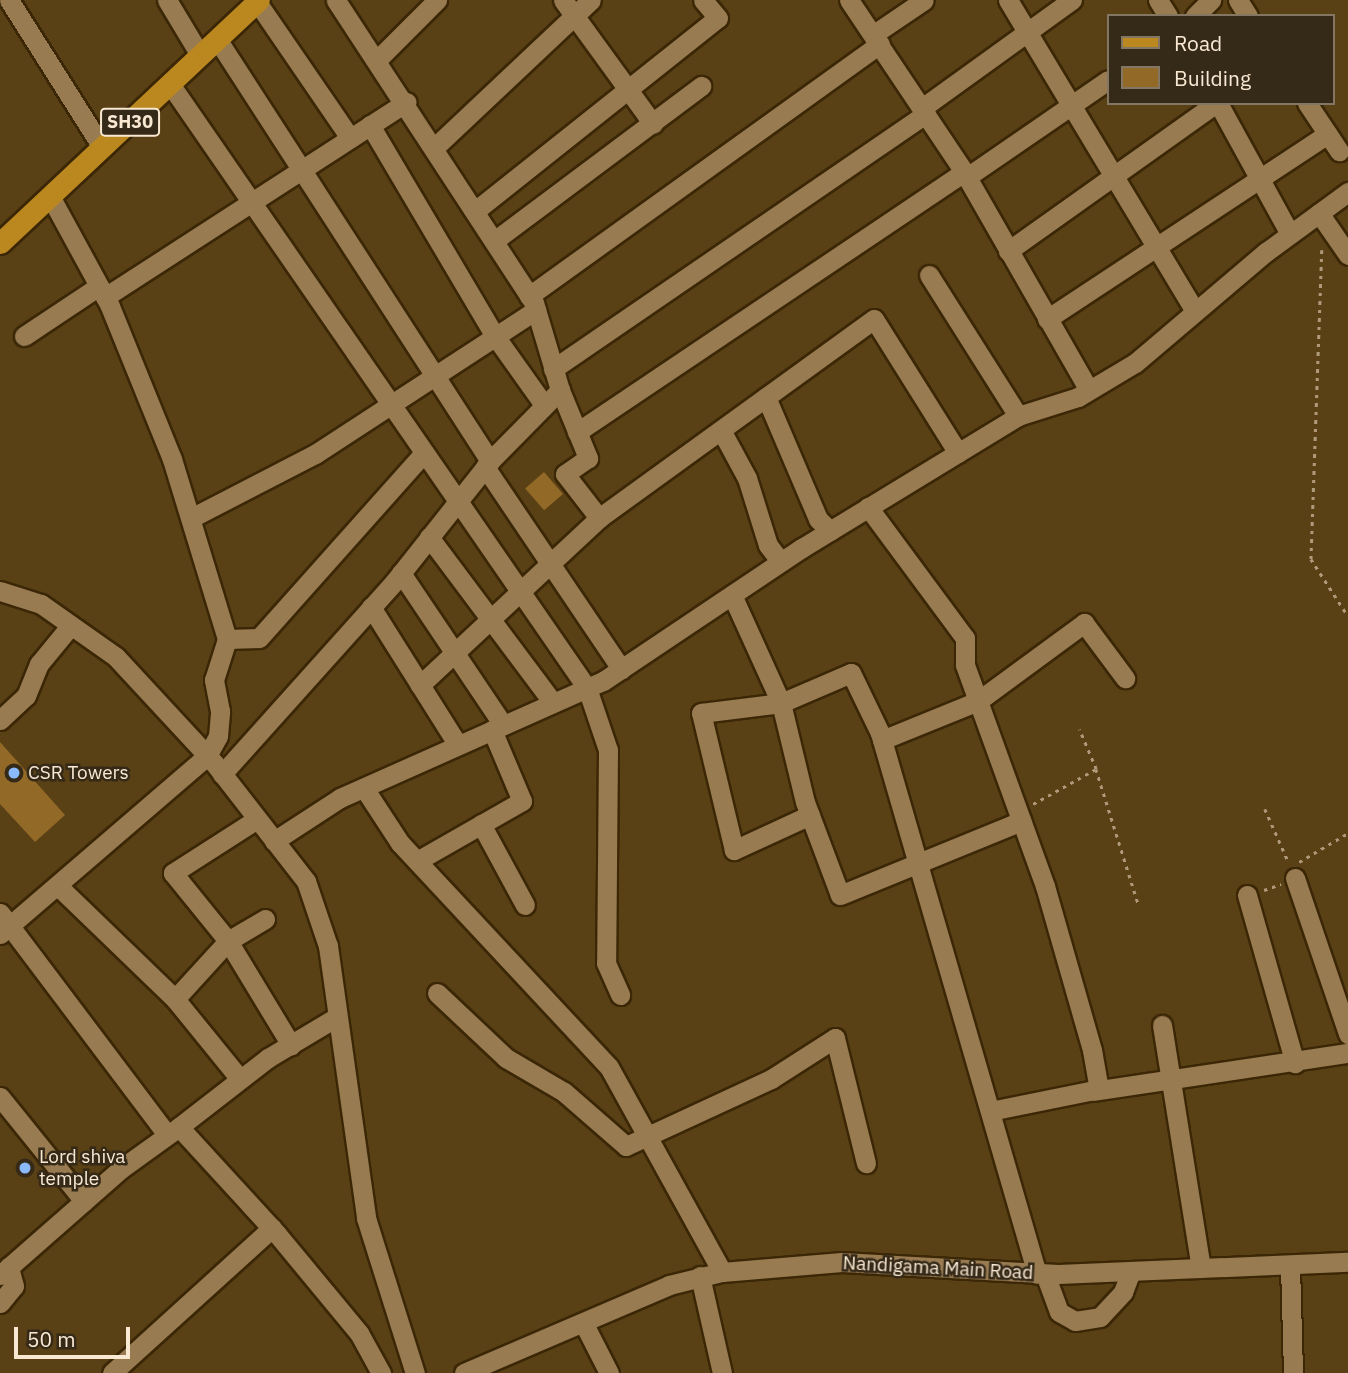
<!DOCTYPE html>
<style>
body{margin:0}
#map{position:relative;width:1348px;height:1373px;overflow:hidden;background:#5a4015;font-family:"IBM Plex Sans",sans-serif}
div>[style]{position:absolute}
.building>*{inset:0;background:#926927;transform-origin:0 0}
.path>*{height:2.5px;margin-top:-1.25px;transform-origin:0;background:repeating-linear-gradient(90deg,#af9b7b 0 3.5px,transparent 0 8.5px)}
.roads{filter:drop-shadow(2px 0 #3b2706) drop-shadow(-2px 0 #3b2706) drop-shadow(0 2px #3b2706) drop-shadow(0 -2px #3b2706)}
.minor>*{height:19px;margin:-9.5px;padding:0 9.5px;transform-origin:9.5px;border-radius:9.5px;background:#987b51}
.major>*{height:21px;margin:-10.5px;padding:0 10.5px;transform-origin:10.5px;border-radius:10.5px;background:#bb8820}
.dots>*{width:19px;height:19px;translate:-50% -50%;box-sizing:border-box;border:4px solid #352918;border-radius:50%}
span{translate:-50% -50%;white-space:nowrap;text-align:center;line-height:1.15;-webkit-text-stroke:5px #352918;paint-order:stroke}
.shield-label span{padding:2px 5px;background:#352918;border:2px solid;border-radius:5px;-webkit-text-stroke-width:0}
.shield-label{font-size:18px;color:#f9e9d3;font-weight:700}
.poi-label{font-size:19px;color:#f9e9d3}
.left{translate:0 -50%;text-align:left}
.street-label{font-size:19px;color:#f9e9d3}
.legend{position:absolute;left:1107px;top:14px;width:228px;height:91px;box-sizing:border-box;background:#352918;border:2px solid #837663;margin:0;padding:9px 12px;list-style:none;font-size:21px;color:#f9e9d3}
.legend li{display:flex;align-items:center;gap:14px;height:35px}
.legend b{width:35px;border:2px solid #837663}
.scale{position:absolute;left:14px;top:1327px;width:116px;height:32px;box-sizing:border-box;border:4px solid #f9e9d3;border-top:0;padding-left:9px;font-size:21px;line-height:24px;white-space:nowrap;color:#f9e9d3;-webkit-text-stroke:5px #352918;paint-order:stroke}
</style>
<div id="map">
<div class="building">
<div style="left:544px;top:472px;width:29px;height:25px;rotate:49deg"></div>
<div style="clip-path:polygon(0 742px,65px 815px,35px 842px,0 804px)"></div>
</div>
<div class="path">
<div style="left:1322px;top:250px;width:309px;rotate:92deg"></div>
<div style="left:1311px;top:559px;width:68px;rotate:57deg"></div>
<div style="left:1096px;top:769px;width:140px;rotate:72.6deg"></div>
<div style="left:1033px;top:804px;width:72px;rotate:-29.1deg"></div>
<div style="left:1096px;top:769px;width:43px;rotate:-113deg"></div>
<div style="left:1265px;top:809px;width:57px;rotate:66.1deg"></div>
<div style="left:1299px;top:862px;width:57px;rotate:-30.6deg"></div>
<div style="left:1264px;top:890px;width:18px;rotate:-19deg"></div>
</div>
<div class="roads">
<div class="minor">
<div style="left:9px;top:0;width:174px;rotate:57.7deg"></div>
<div style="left:167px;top:0;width:64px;rotate:59deg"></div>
<div style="left:563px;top:0;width:153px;rotate:54deg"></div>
<div style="left:849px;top:0;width:207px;rotate:56.2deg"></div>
<div style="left:964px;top:172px;width:251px;rotate:60.2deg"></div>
<div style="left:1008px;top:0;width:363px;rotate:59deg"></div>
<div style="left:1158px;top:0;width:19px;rotate:58deg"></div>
<div style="left:1238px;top:0;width:19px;rotate:58deg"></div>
<div style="left:257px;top:2px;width:165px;rotate:55.6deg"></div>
<div style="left:1195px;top:16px;width:23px;rotate:-45deg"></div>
<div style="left:874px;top:34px;width:60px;rotate:-34.2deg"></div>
<div style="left:217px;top:39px;width:503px;rotate:57.1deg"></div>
<div style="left:377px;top:60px;width:85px;rotate:-45deg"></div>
<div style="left:170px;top:84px;width:734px;rotate:55.38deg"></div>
<div style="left:587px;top:688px;width:65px;rotate:71.3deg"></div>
<div style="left:608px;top:750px;width:213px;rotate:90.5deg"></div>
<div style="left:606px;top:963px;width:35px;rotate:66deg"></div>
<div style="left:1218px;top:103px;width:149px;rotate:61.2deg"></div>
<div style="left:1307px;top:103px;width:58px;rotate:56.3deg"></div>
<div style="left:922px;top:108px;width:185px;rotate:-35.8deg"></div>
<div style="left:370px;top:125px;width:245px;rotate:59.4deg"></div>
<div style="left:495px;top:336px;width:85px;rotate:54.6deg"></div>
<div style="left:435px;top:147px;width:214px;rotate:-43.3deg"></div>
<div style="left:967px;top:177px;width:171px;rotate:-34.5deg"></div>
<div style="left:475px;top:211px;width:310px;rotate:-38.5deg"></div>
<div style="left:718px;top:18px;width:23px;rotate:-130deg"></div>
<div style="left:1319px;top:213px;width:51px;rotate:55.4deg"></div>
<div style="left:494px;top:241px;width:259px;rotate:-36.8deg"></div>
<div style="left:1008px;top:251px;width:255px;rotate:-35.4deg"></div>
<div style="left:929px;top:275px;width:167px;rotate:57.7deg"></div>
<div style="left:529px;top:296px;width:432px;rotate:-35.7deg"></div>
<div style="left:105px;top:297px;width:359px;rotate:-32.9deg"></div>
<div style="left:1047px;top:319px;width:336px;rotate:-33.4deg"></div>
<div style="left:24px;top:336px;width:90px;rotate:-33.7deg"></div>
<div style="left:553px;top:369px;width:452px;rotate:-34.4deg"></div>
<div style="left:560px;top:390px;width:74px;rotate:67.6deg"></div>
<div style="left:588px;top:458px;width:28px;rotate:145deg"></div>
<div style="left:565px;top:474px;width:56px;rotate:52.3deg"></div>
<div style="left:766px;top:397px;width:133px;rotate:66.9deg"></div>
<div style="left:818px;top:519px;width:17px;rotate:45deg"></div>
<div style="left:721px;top:430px;width:55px;rotate:61.6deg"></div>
<div style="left:747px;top:478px;width:70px;rotate:72.6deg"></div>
<div style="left:768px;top:545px;width:21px;rotate:53deg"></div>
<div style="left:577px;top:432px;width:466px;rotate:-33.9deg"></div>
<div style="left:485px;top:467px;width:244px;rotate:56deg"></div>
<div style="left:868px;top:507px;width:163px;rotate:53.5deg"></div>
<div style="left:965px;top:638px;width:27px;rotate:90deg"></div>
<div style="left:965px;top:665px;width:235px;rotate:70.1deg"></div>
<div style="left:1045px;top:886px;width:171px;rotate:74deg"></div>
<div style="left:1092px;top:1050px;width:40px;rotate:80deg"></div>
<div style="left:1099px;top:1089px;width:111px;rotate:168.6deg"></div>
<div style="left:191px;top:518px;width:140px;rotate:-27.3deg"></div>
<div style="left:315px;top:454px;width:264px;rotate:-33.1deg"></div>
<div style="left:429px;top:537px;width:207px;rotate:53.2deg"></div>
<div style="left:401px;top:573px;width:183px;rotate:56.1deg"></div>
<div style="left:0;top:591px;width:43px;rotate:17.6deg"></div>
<div style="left:41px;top:604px;width:92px;rotate:35.2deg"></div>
<div style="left:116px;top:657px;width:144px;rotate:47.2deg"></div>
<div style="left:214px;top:763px;width:150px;rotate:52.1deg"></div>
<div style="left:306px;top:881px;width:69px;rotate:71.3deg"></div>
<div style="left:328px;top:946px;width:275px;rotate:82deg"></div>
<div style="left:366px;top:1218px;width:163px;rotate:72.5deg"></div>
<div style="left:732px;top:595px;width:119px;rotate:65.6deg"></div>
<div style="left:781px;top:703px;width:76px;rotate:-23.2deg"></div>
<div style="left:851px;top:673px;width:67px;rotate:64.2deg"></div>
<div style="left:880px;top:733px;width:563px;rotate:73.82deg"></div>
<div style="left:371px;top:607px;width:163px;rotate:57.8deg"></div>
<div style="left:227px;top:639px;width:32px;rotate:-2deg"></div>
<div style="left:259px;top:638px;width:248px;rotate:-48.3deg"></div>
<div style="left:420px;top:685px;width:245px;rotate:-43deg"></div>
<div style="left:599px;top:518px;width:339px;rotate:-35.9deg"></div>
<div style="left:874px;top:319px;width:158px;rotate:57.9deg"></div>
<div style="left:0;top:720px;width:35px;rotate:-43deg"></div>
<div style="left:26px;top:696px;width:35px;rotate:-68deg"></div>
<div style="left:39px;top:664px;width:50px;rotate:-50.6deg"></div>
<div style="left:882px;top:740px;width:104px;rotate:-22.1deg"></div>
<div style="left:978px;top:701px;width:132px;rotate:-36.3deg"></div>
<div style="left:1084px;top:623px;width:69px;rotate:53.3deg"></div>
<div style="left:222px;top:774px;width:259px;rotate:-48.1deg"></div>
<div style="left:395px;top:581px;width:153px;rotate:-51.6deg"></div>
<div style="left:490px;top:461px;width:100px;rotate:-45.4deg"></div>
<div style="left:560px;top:390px;width:91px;rotate:-106.6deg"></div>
<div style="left:534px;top:303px;width:362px;rotate:-123.2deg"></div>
<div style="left:364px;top:788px;width:66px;rotate:56.8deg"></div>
<div style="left:400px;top:843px;width:306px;rotate:47deg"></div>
<div style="left:609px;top:1067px;width:234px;rotate:61.1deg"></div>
<div style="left:810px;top:815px;width:84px;rotate:155.3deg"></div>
<div style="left:734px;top:850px;width:141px;rotate:-103.5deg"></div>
<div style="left:701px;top:713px;width:81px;rotate:-7.1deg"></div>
<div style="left:781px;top:703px;width:102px;rotate:76.4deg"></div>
<div style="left:805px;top:802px;width:99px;rotate:69.4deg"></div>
<div style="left:840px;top:895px;width:196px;rotate:-22.2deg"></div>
<div style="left:257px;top:819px;width:100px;rotate:147.3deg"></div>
<div style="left:173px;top:873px;width:87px;rotate:51deg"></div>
<div style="left:228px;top:941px;width:122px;rotate:58.8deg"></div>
<div style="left:481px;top:824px;width:92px;rotate:61.5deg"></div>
<div style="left:274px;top:841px;width:79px;rotate:-33.1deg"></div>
<div style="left:340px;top:798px;width:288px;rotate:-24deg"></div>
<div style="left:603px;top:681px;width:239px;rotate:-33.8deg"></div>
<div style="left:802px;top:548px;width:253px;rotate:-31.4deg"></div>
<div style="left:1018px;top:416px;width:63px;rotate:-17.6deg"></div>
<div style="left:1078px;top:397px;width:66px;rotate:-30.8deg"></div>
<div style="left:1135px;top:363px;width:172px;rotate:-40.3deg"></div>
<div style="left:1266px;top:252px;width:102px;rotate:-36.2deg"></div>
<div style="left:417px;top:861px;width:121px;rotate:-29.7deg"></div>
<div style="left:522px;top:801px;width:77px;rotate:-112.9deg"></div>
<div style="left:1295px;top:878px;width:165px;rotate:71.2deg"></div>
<div style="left:59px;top:887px;width:161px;rotate:44deg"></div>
<div style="left:175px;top:999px;width:103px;rotate:50.9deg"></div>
<div style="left:1247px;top:895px;width:175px;rotate:74.1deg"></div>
<div style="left:0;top:913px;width:278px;rotate:53deg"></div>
<div style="left:0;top:934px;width:273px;rotate:-40.7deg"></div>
<div style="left:207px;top:756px;width:23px;rotate:-61deg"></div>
<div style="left:218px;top:736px;width:25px;rotate:-85deg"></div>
<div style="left:220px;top:711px;width:32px;rotate:-101deg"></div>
<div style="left:214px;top:680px;width:43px;rotate:-72.4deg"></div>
<div style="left:227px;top:639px;width:188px;rotate:-107deg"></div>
<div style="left:172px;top:459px;width:165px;rotate:-112.1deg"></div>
<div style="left:110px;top:306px;width:125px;rotate:-118.6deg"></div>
<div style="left:437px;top:993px;width:95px;rotate:43.3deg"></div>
<div style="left:506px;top:1058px;width:67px;rotate:30.4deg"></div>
<div style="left:564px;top:1092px;width:82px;rotate:41.1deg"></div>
<div style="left:626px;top:1146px;width:160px;rotate:-24.8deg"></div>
<div style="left:771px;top:1079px;width:76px;rotate:-32.6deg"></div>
<div style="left:835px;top:1038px;width:129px;rotate:76.1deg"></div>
<div style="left:175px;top:999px;width:79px;rotate:-47.6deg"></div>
<div style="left:228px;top:941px;width:43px;rotate:-30.7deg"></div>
<div style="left:1162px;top:1025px;width:246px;rotate:80.9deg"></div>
<div style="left:1093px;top:1091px;width:258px;rotate:-8.5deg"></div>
<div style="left:0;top:1097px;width:134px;rotate:51.1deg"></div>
<div style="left:179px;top:1127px;width:113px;rotate:-37.8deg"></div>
<div style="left:268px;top:1058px;width:78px;rotate:-30.8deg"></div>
<div style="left:1290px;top:1265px;width:108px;rotate:88.4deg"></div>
<div style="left:1045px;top:1274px;width:40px;rotate:69.8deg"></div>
<div style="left:1059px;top:1312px;width:18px;rotate:29deg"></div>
<div style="left:1075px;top:1321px;width:25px;rotate:-9deg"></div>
<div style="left:1100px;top:1317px;width:34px;rotate:-47deg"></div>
<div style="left:1123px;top:1292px;width:22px;rotate:-69deg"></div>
<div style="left:0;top:1275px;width:162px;rotate:-41.3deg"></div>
<div style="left:122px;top:1168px;width:70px;rotate:-35.7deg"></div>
<div style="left:179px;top:1127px;width:145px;rotate:47.5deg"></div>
<div style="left:277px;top:1234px;width:129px;rotate:50.4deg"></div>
<div style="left:359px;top:1333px;width:46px;rotate:61.2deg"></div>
<div style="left:700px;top:1276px;width:99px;rotate:77.2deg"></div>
<div style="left:0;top:1303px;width:22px;rotate:-51deg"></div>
<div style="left:14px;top:1286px;width:20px;rotate:-105deg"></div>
<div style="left:584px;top:1324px;width:55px;rotate:63deg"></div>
<div style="left:112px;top:1373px;width:216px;rotate:-42.2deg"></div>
<div style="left:464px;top:1373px;width:223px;rotate:-23.2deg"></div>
<div style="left:669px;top:1285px;width:55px;rotate:-13.8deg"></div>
<div style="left:722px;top:1272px;width:120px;rotate:-4.8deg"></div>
<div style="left:842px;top:1262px;width:216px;rotate:3.2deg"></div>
<div style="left:1058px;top:1274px;width:290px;rotate:-2.4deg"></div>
</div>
<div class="major">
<div style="left:0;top:243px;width:355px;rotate:-43.2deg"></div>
</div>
</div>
<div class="dots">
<div style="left:14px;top:773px;background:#8abafc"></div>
<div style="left:25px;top:1168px;background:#8abafc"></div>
</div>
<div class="shield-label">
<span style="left:130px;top:122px">SH30</span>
</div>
<div class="poi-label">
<span class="left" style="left:28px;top:773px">CSR Towers</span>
<span class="left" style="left:39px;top:1168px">Lord shiva<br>temple</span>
</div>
<div class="street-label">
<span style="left:938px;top:1268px;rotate:3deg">Nandigama Main Road</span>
</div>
<ul class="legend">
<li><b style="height:9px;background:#bb8820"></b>Road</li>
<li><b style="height:19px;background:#926927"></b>Building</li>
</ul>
<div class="scale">50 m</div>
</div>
